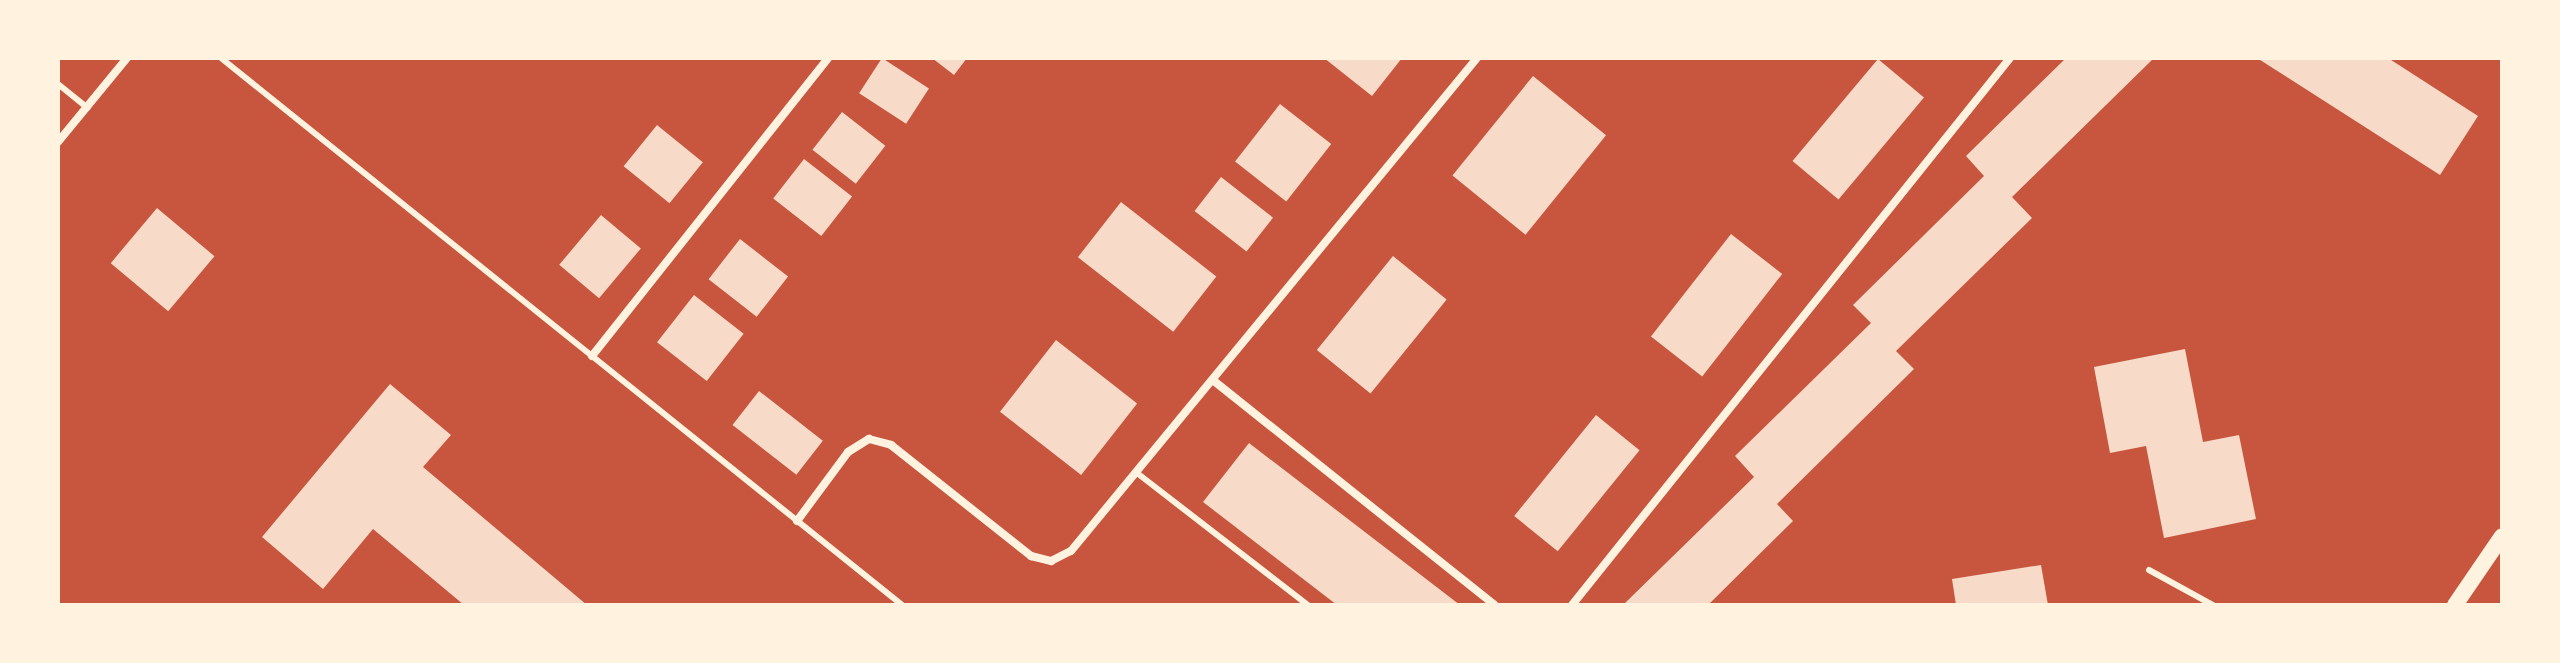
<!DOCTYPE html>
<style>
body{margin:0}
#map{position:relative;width:2560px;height:663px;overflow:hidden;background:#c8553d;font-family:"Exo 2",sans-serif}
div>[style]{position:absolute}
.building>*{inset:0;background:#f7dbc8;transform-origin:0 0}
.service>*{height:6px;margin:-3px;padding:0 3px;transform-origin:3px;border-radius:3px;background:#fff3e0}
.minor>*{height:8px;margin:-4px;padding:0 4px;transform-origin:4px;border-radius:4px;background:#fff3e0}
.secondary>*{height:16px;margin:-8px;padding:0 8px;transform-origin:8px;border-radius:8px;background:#fff3e0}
span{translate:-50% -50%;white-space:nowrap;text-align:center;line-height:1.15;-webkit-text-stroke:8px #fff3e0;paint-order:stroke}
.frame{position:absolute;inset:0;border:60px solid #fff3e0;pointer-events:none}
</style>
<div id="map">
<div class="building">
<div style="left:882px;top:58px;width:56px;height:42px;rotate:33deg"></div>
<div style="clip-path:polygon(932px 58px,967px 58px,954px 75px)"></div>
<div style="clip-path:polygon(1324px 58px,1402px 58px,1372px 96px)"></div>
<div style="clip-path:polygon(2066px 58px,2154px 58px,2012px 197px,2032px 218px,1896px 351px,1914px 369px,1777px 504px,1793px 521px,1708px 605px,1623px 605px,1754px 477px,1735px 456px,1871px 323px,1853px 305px,1984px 176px,1966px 156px)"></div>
<div style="clip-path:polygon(2257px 58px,2388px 58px,2478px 116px,2440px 175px)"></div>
<div style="left:1878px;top:59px;width:60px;height:133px;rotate:40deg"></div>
<div style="left:1533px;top:76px;width:94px;height:128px;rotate:39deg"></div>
<div style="left:1280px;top:104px;width:65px;height:73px;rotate:38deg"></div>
<div style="left:842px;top:112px;width:55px;height:48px;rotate:38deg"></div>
<div style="left:657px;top:125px;width:59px;height:53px;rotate:39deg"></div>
<div style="left:804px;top:159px;width:61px;height:50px;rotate:38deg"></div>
<div style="left:1221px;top:177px;width:66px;height:43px;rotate:38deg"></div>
<div style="left:1121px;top:202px;width:121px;height:70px;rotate:38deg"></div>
<div style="left:157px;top:208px;width:75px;height:72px;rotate:40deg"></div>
<div style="left:601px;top:215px;width:52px;height:65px;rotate:40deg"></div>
<div style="left:1731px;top:234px;width:65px;height:130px;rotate:38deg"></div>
<div style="left:740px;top:239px;width:61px;height:51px;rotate:38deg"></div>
<div style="left:1393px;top:256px;width:69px;height:121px;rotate:39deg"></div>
<div style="left:694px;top:295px;width:63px;height:60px;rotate:38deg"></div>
<div style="left:1056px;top:340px;width:103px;height:91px;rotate:38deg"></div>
<div style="clip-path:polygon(2185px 349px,2203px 442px,2239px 435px,2256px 519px,2164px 538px,2146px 446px,2110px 453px,2094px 367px)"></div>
<div style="clip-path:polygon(390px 384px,451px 435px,423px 467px,587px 605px,464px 605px,373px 529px,323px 589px,262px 537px)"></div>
<div style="left:759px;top:391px;width:81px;height:43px;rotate:38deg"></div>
<div style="left:1596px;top:415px;width:56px;height:130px;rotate:39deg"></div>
<div style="clip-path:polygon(1249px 443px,1460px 605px,1337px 605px,1203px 502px)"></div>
<div style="clip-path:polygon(2041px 565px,2048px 605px,1956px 605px,1952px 579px)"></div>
</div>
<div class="service">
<div style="left:221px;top:58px;width:873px;rotate:38.77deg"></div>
<div style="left:58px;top:84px;width:38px;rotate:39deg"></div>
<div style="left:1137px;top:473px;width:216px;rotate:37.7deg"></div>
<div style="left:2149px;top:570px;width:73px;rotate:28.7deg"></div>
</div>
<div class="minor">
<div style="left:58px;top:142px;width:109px;rotate:-50.6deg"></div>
<div style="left:592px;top:356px;width:380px;rotate:-51.6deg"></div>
<div style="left:1214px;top:381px;width:359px;rotate:38.6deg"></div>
<div style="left:797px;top:521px;width:86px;rotate:-53.5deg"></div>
<div style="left:848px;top:452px;width:25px;rotate:-32deg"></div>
<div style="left:869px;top:439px;width:23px;rotate:15deg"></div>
<div style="left:891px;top:445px;width:179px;rotate:38.4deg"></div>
<div style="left:1031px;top:556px;width:21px;rotate:14deg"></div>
<div style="left:1051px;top:561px;width:22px;rotate:-27deg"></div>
<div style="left:1071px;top:551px;width:639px;rotate:-50.53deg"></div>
<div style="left:1572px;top:605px;width:701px;rotate:-51.31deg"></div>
</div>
<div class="secondary">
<div style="left:2455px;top:605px;width:83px;rotate:-55.7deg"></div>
</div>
<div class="frame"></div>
</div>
